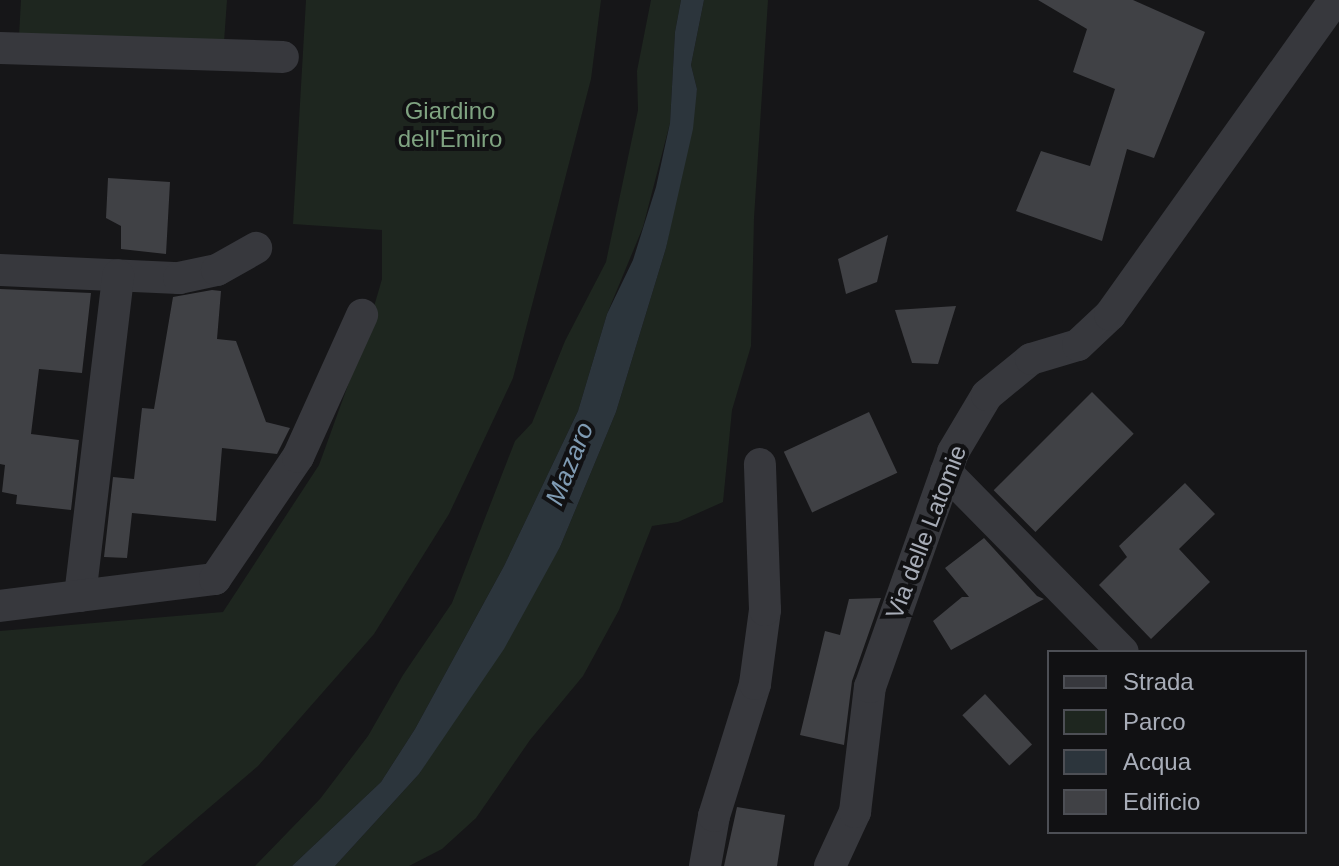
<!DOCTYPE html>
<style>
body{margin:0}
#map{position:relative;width:1339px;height:866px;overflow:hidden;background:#161618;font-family:Arial,sans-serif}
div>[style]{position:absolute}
.green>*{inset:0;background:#1e261f}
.water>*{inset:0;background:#2c353c}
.building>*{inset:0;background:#404145;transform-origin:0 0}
.street>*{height:32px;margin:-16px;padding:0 16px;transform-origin:16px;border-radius:16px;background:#37383d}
span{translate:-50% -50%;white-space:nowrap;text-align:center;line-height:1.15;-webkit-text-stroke:8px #111113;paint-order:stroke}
.park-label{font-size:24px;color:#7fa381}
.street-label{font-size:24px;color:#a8adb8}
.water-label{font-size:26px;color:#7f9bb3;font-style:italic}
.legend{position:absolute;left:1047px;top:650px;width:260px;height:184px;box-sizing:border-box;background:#111113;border:2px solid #4d4f55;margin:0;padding:10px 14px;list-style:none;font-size:24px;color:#a8adb8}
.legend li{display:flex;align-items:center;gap:16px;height:40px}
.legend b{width:40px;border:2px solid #4d4f55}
</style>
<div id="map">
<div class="green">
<div style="clip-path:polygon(21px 0,227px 0,224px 42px,19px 36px)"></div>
<div style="clip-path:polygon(306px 0,601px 0,591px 79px,513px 378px,449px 514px,374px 634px,258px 766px,141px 866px,0 866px,0 631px,223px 612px,319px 465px,364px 341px,382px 279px,382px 230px,293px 224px)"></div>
<div style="clip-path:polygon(651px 0,681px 0,675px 32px,670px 123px,643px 227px,607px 314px,578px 411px,504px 566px,415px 729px,381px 782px,292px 866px,255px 866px,320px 799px,368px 736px,403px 675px,452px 603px,515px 441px,532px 423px,565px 341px,606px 262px,638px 110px,637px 71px)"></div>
<div style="clip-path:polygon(704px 0,768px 0,754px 218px,751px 346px,732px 410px,723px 502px,678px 522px,652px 526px,619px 610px,583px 676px,530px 740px,476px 818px,442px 849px,409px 866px,335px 866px,419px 774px,560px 547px,616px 412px,666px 248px,697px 89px,691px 65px)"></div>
</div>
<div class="water">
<div style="clip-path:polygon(681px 0,704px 0,691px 65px,697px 89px,693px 129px,666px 248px,616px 412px,560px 547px,504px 649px,419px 774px,335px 866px,292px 866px,381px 782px,415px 729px,504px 566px,578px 411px,607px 314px,633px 260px,656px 187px,670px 123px,675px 32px)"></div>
</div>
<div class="building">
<div style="clip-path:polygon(1038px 0,1133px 0,1205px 32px,1154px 158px,1127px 149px,1102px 241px,1016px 211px,1041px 151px,1090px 166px,1115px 89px,1073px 72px,1087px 29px)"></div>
<div style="clip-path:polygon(108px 178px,170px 182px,166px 254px,121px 249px,121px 226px,106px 218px)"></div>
<div style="clip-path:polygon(888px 235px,877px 282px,846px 294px,838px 259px)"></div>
<div style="clip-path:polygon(0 289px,91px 293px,82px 373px,39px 369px,31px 434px,79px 440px,71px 510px,16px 504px,17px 495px,2px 492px,5px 465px,0 464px)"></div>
<div style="clip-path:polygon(212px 290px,221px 291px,217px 339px,236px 341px,266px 422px,290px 428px,277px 454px,222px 448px,216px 521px,132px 513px,127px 558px,104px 557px,113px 477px,134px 479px,142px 408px,154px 409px,173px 297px)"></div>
<div style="clip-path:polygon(956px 306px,938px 364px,912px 363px,895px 310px)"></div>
<div style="left:1092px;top:392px;width:59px;height:139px;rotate:45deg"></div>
<div style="left:869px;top:412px;width:67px;height:94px;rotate:65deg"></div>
<div style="clip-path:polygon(1185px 483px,1215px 514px,1179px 549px,1210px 582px,1151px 639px,1099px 585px,1127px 557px,1119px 546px)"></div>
<div style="clip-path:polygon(984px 538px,1037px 596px,1044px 599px,951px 650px,933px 621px,962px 597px,969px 597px,945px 568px)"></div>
<div style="clip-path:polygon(881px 598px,852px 681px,844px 745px,800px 735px,825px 631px,840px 635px,849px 599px)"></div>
<div style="left:985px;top:694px;width:69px;height:31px;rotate:47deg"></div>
<div style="clip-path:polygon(737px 807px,785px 815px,777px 866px,724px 866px)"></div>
</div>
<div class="street">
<div style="left:0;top:48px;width:283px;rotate:1.8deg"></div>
<div style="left:0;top:270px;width:179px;rotate:2.6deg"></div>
<div style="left:179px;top:278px;width:39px;rotate:-12deg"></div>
<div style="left:217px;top:270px;width:45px;rotate:-29.4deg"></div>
<div style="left:946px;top:472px;width:252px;rotate:45.5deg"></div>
<div style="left:80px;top:596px;width:323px;rotate:-83.2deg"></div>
<div style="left:0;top:606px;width:217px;rotate:-7.2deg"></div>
<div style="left:215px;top:579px;width:148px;rotate:-55.8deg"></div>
<div style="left:298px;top:457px;width:156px;rotate:-65.7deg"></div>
<div style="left:705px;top:866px;width:51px;rotate:-79.8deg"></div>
<div style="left:714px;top:816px;width:138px;rotate:-72.7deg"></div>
<div style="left:755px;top:684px;width:75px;rotate:-82.3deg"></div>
<div style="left:765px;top:610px;width:146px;rotate:-92deg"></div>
<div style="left:830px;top:866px;width:60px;rotate:-65.2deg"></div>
<div style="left:855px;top:812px;width:126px;rotate:-83.2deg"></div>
<div style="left:870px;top:687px;width:249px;rotate:-70.5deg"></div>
<div style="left:953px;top:452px;width:66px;rotate:-59.2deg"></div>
<div style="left:987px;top:395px;width:57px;rotate:-39.3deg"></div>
<div style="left:1031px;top:359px;width:49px;rotate:-16.6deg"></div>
<div style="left:1078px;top:345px;width:44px;rotate:-43.2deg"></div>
<div style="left:1110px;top:315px;width:387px;rotate:-54.5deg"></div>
</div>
<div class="park-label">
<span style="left:450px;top:125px">Giardino<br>dell'Emiro</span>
</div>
<div class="street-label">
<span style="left:926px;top:532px;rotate:-69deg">Via delle Latomie</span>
</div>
<div class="water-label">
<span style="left:570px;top:464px;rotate:-68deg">Mazaro</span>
</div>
<ul class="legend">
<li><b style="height:10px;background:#37383d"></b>Strada</li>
<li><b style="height:22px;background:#1e261f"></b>Parco</li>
<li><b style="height:22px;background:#2c353c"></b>Acqua</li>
<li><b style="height:22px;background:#404145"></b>Edificio</li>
</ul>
</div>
